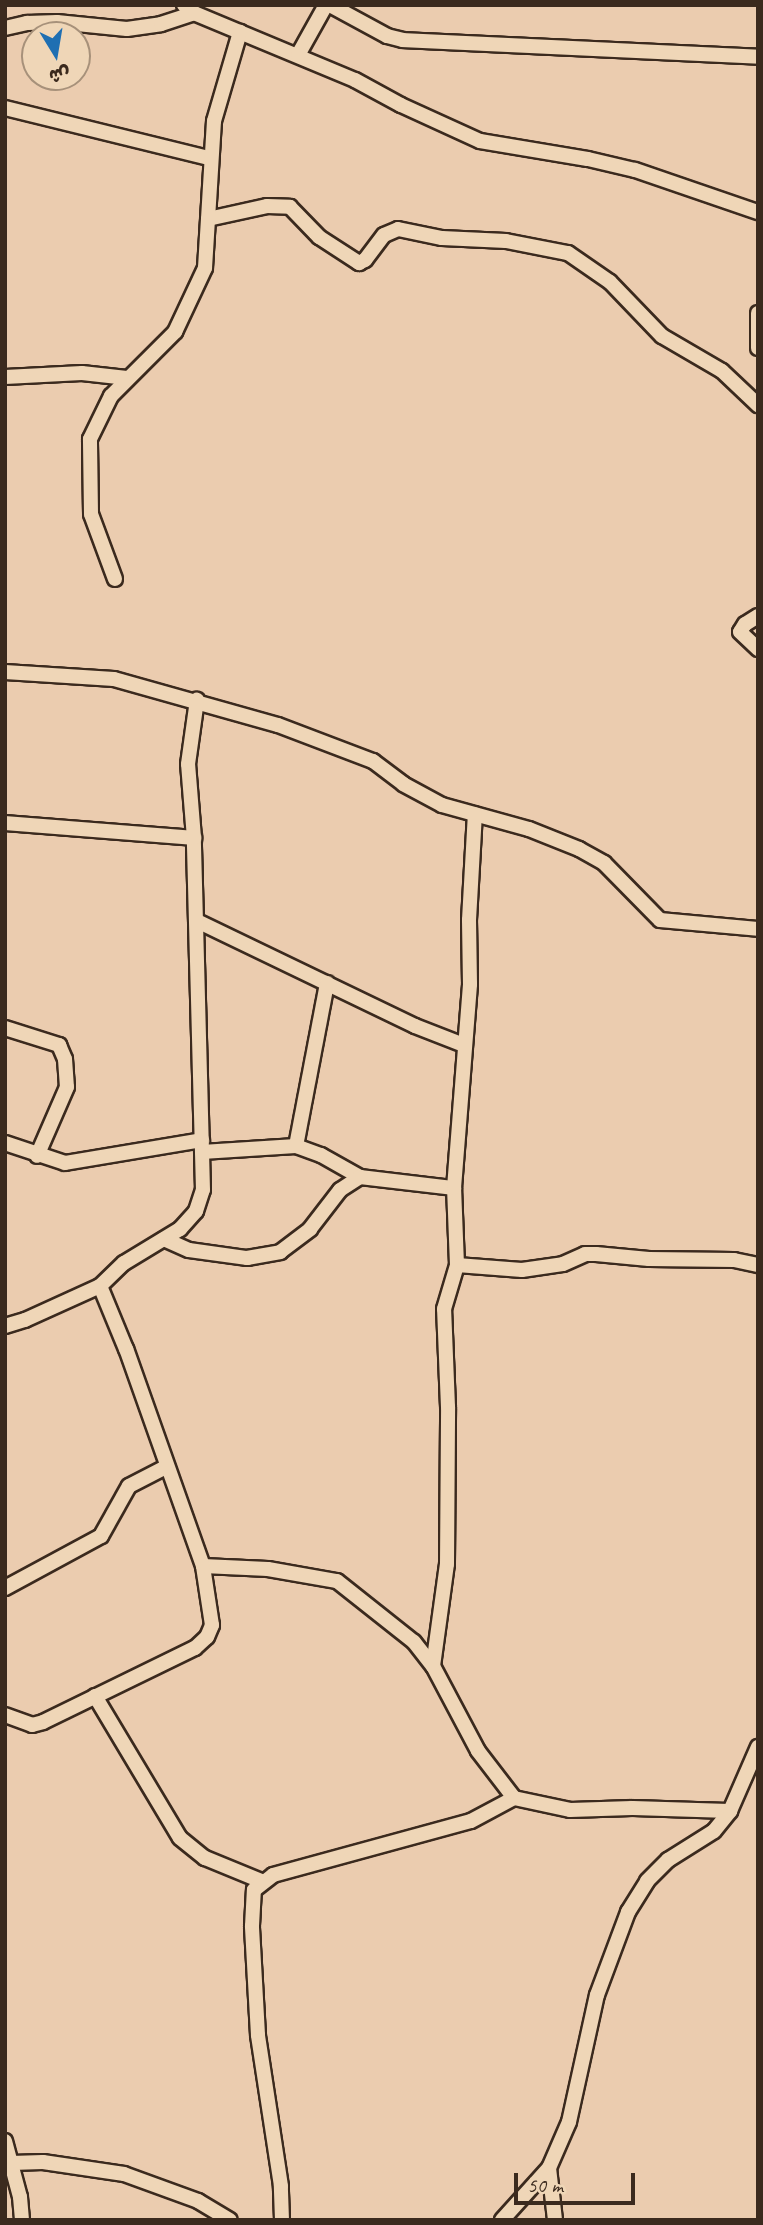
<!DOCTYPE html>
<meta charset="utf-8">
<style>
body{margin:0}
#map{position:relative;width:763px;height:2225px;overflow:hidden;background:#ebccaf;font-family:Caveat,"Playpen Sans Arabic",sans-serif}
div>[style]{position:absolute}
.roads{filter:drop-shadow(2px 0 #3b2a1e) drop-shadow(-2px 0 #3b2a1e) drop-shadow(0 2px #3b2a1e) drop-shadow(0 -2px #3b2a1e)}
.street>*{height:14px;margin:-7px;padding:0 7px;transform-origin:7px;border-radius:7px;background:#efd6b7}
span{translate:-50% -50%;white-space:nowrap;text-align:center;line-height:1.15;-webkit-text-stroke:6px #efd6b7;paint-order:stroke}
.frame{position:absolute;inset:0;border:7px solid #3b2a1e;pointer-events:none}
.north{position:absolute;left:21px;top:21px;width:70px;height:70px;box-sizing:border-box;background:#efd6b7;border:2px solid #a7917a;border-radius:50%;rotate:169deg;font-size:19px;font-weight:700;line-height:28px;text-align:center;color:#3b2a1e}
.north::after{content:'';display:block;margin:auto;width:24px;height:32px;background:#1f6fb2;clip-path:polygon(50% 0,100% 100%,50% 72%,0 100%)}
.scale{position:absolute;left:514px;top:2173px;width:121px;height:32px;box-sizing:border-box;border:4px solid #3b2a1e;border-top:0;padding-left:9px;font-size:21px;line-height:24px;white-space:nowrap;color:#3b2a1e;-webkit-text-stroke:5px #efd6b7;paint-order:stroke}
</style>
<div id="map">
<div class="roads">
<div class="street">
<div style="left:184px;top:5px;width:13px;rotate:39deg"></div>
<div style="left:194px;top:13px;width:174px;rotate:22.6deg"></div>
<div style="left:355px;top:80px;width:52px;rotate:28.5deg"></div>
<div style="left:401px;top:105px;width:87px;rotate:24.5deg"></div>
<div style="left:480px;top:141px;width:109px;rotate:9.5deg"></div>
<div style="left:588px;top:159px;width:48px;rotate:13.2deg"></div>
<div style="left:635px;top:170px;width:130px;rotate:18.9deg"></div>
<div style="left:330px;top:5px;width:65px;rotate:28.5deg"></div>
<div style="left:387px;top:36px;width:16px;rotate:14deg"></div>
<div style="left:403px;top:40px;width:355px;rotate:2.7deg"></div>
<div style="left:5px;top:28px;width:23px;rotate:-13deg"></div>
<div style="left:27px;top:23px;width:30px;rotate:-2deg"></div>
<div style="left:57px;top:22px;width:70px;rotate:5.7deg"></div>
<div style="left:127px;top:29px;width:34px;rotate:-8deg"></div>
<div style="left:161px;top:24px;width:35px;rotate:-18deg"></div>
<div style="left:298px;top:55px;width:57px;rotate:-60.8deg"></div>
<div style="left:5px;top:108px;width:210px;rotate:13.8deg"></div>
<div style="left:208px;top:219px;width:60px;rotate:-12.4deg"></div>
<div style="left:267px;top:206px;width:23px;rotate:2deg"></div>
<div style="left:290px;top:207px;width:42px;rotate:46deg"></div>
<div style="left:319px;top:237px;width:48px;rotate:33deg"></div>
<div style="left:359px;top:263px;width:7px;rotate:-27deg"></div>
<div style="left:365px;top:260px;width:31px;rotate:-53deg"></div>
<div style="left:384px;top:235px;width:15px;rotate:-23deg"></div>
<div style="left:398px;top:229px;width:45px;rotate:11.6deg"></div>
<div style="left:442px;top:238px;width:64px;rotate:2.7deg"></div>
<div style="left:506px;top:241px;width:63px;rotate:11deg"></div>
<div style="left:568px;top:253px;width:51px;rotate:34.6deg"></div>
<div style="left:610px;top:282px;width:75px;rotate:46.1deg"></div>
<div style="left:662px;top:336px;width:69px;rotate:30.3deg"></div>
<div style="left:722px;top:371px;width:50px;rotate:43.4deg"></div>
<div style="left:758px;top:313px;width:35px;rotate:90deg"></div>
<div style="left:5px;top:377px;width:77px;rotate:-3deg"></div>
<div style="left:82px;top:373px;width:45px;rotate:6.3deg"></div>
<div style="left:115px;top:579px;width:69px;rotate:-110.3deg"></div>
<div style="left:91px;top:514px;width:75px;rotate:-90.8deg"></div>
<div style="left:90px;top:439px;width:48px;rotate:-64deg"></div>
<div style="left:111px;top:396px;width:91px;rotate:-45deg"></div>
<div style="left:175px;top:332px;width:71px;rotate:-64.9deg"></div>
<div style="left:205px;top:268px;width:147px;rotate:-86.5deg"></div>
<div style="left:214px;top:121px;width:93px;rotate:-73.7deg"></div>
<div style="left:758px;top:616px;width:15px;rotate:148deg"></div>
<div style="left:745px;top:624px;width:9px;rotate:122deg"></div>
<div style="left:740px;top:632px;width:25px;rotate:43deg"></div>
<div style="left:5px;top:672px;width:109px;rotate:3.7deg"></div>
<div style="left:114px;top:679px;width:170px;rotate:15.7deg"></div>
<div style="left:278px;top:725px;width:102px;rotate:20.8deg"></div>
<div style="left:373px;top:761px;width:38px;rotate:37deg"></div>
<div style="left:403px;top:784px;width:44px;rotate:28.3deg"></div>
<div style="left:442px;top:805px;width:90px;rotate:15.4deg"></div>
<div style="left:529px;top:829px;width:54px;rotate:21.8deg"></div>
<div style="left:579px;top:849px;width:29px;rotate:29deg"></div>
<div style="left:604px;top:863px;width:80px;rotate:45.5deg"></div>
<div style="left:660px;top:920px;width:98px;rotate:5.2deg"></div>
<div style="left:5px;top:823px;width:190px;rotate:4.5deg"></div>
<div style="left:197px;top:921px;width:242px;rotate:25.7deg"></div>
<div style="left:415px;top:1026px;width:53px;rotate:21.2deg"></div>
<div style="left:5px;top:1028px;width:57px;rotate:17.5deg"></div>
<div style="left:59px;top:1045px;width:15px;rotate:67deg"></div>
<div style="left:65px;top:1059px;width:28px;rotate:86deg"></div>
<div style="left:67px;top:1087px;width:75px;rotate:113.5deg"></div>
<div style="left:5px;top:1143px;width:63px;rotate:18.4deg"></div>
<div style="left:65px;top:1163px;width:139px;rotate:-9.5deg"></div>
<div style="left:296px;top:1146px;width:166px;rotate:-79.2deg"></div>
<div style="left:202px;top:1152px;width:94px;rotate:-3.7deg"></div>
<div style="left:296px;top:1146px;width:27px;rotate:20deg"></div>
<div style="left:321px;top:1155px;width:45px;rotate:29.4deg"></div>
<div style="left:360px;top:1177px;width:95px;rotate:6.7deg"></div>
<div style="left:164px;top:1239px;width:27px;rotate:24deg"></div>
<div style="left:189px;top:1250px;width:59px;rotate:7.9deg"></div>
<div style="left:247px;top:1258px;width:34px;rotate:-10deg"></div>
<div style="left:280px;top:1252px;width:38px;rotate:-37deg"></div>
<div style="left:310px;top:1229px;width:49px;rotate:-52.4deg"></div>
<div style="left:340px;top:1190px;width:24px;rotate:-33deg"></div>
<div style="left:457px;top:1265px;width:65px;rotate:4.4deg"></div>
<div style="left:522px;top:1270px;width:41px;rotate:-8.3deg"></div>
<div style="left:563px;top:1264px;width:24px;rotate:-24deg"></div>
<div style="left:585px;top:1254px;width:11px"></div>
<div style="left:596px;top:1254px;width:53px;rotate:5.4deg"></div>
<div style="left:649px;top:1259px;width:85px;rotate:0.7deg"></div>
<div style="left:734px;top:1260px;width:25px;rotate:12deg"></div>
<div style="left:5px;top:1326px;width:21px;rotate:-17deg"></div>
<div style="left:25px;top:1320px;width:82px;rotate:-24.4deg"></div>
<div style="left:100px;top:1286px;width:33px;rotate:-44deg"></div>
<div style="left:124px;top:1263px;width:66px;rotate:-31.3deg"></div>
<div style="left:180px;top:1229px;width:24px;rotate:-48deg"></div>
<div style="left:196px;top:1211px;width:22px;rotate:-72deg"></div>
<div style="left:203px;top:1190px;width:352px;rotate:-91.5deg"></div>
<div style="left:194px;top:838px;width:74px;rotate:-94.6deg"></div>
<div style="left:188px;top:764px;width:65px;rotate:-82deg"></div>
<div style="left:203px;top:1566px;width:65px;rotate:2.6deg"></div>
<div style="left:268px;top:1569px;width:70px;rotate:9.9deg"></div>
<div style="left:337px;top:1581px;width:98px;rotate:38.4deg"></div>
<div style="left:414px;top:1642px;width:31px;rotate:52deg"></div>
<div style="left:433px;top:1666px;width:96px;rotate:62.1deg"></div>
<div style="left:478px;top:1751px;width:59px;rotate:52.5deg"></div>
<div style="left:514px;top:1798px;width:57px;rotate:12.1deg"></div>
<div style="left:570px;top:1810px;width:62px;rotate:-1.8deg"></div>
<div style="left:632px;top:1808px;width:98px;rotate:1.8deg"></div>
<div style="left:5px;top:1588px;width:109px;rotate:-28.4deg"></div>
<div style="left:101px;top:1536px;width:57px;rotate:-60.8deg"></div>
<div style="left:129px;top:1486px;width:42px;rotate:-27.2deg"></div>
<div style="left:433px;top:1666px;width:103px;rotate:-82.2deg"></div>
<div style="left:447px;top:1564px;width:157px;rotate:-89.6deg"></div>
<div style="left:448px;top:1407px;width:98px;rotate:-92.3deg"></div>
<div style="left:444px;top:1309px;width:46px;rotate:-73.5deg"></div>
<div style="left:457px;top:1265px;width:77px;rotate:-92.2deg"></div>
<div style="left:454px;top:1188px;width:205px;rotate:-85.5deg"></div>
<div style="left:470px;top:984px;width:64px;rotate:-90.9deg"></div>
<div style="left:469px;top:920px;width:106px;rotate:-86.8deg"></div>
<div style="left:95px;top:1696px;width:165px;rotate:59.1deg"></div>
<div style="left:180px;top:1838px;width:32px;rotate:39deg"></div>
<div style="left:205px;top:1858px;width:61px;rotate:22.3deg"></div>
<div style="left:5px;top:1715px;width:29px;rotate:20deg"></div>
<div style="left:32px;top:1725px;width:11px;rotate:-15deg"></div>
<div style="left:43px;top:1722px;width:169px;rotate:-26deg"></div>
<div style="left:195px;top:1648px;width:16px;rotate:-43deg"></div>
<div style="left:207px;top:1637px;width:13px;rotate:-67deg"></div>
<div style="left:212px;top:1625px;width:60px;rotate:-98.7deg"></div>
<div style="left:203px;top:1566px;width:230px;rotate:-109.5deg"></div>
<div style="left:126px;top:1349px;width:68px;rotate:-112.4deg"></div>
<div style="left:5px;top:2141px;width:58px;rotate:75deg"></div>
<div style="left:20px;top:2197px;width:23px;rotate:85deg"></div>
<div style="left:11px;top:2163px;width:32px;rotate:-2deg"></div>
<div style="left:43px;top:2162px;width:82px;rotate:8.4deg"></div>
<div style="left:124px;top:2174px;width:79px;rotate:20deg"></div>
<div style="left:198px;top:2201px;width:37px;rotate:31deg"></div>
<div style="left:549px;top:2168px;width:52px;rotate:83.4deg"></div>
<div style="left:282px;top:2220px;width:34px;rotate:-92deg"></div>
<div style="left:281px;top:2186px;width:153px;rotate:-98.7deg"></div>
<div style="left:258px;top:2035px;width:109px;rotate:-93.2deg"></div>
<div style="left:252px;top:1926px;width:36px;rotate:-87deg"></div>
<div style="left:254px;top:1890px;width:24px;rotate:-38deg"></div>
<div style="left:273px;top:1875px;width:205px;rotate:-15.3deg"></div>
<div style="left:471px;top:1821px;width:49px;rotate:-28.1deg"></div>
<div style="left:502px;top:2220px;width:70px;rotate:-47.9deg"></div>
<div style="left:549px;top:2168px;width:50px;rotate:-66.5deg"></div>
<div style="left:569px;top:2122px;width:130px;rotate:-77.6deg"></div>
<div style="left:597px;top:1995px;width:89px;rotate:-69.5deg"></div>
<div style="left:628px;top:1912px;width:36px;rotate:-58deg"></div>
<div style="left:647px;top:1881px;width:30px;rotate:-45deg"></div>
<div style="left:668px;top:1860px;width:54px;rotate:-32.2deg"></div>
<div style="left:714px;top:1831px;width:26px;rotate:-51deg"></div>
<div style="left:730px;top:1811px;width:70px;rotate:-66.4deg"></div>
</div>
</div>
<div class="frame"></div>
<div class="north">ش</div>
<div class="scale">50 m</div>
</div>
